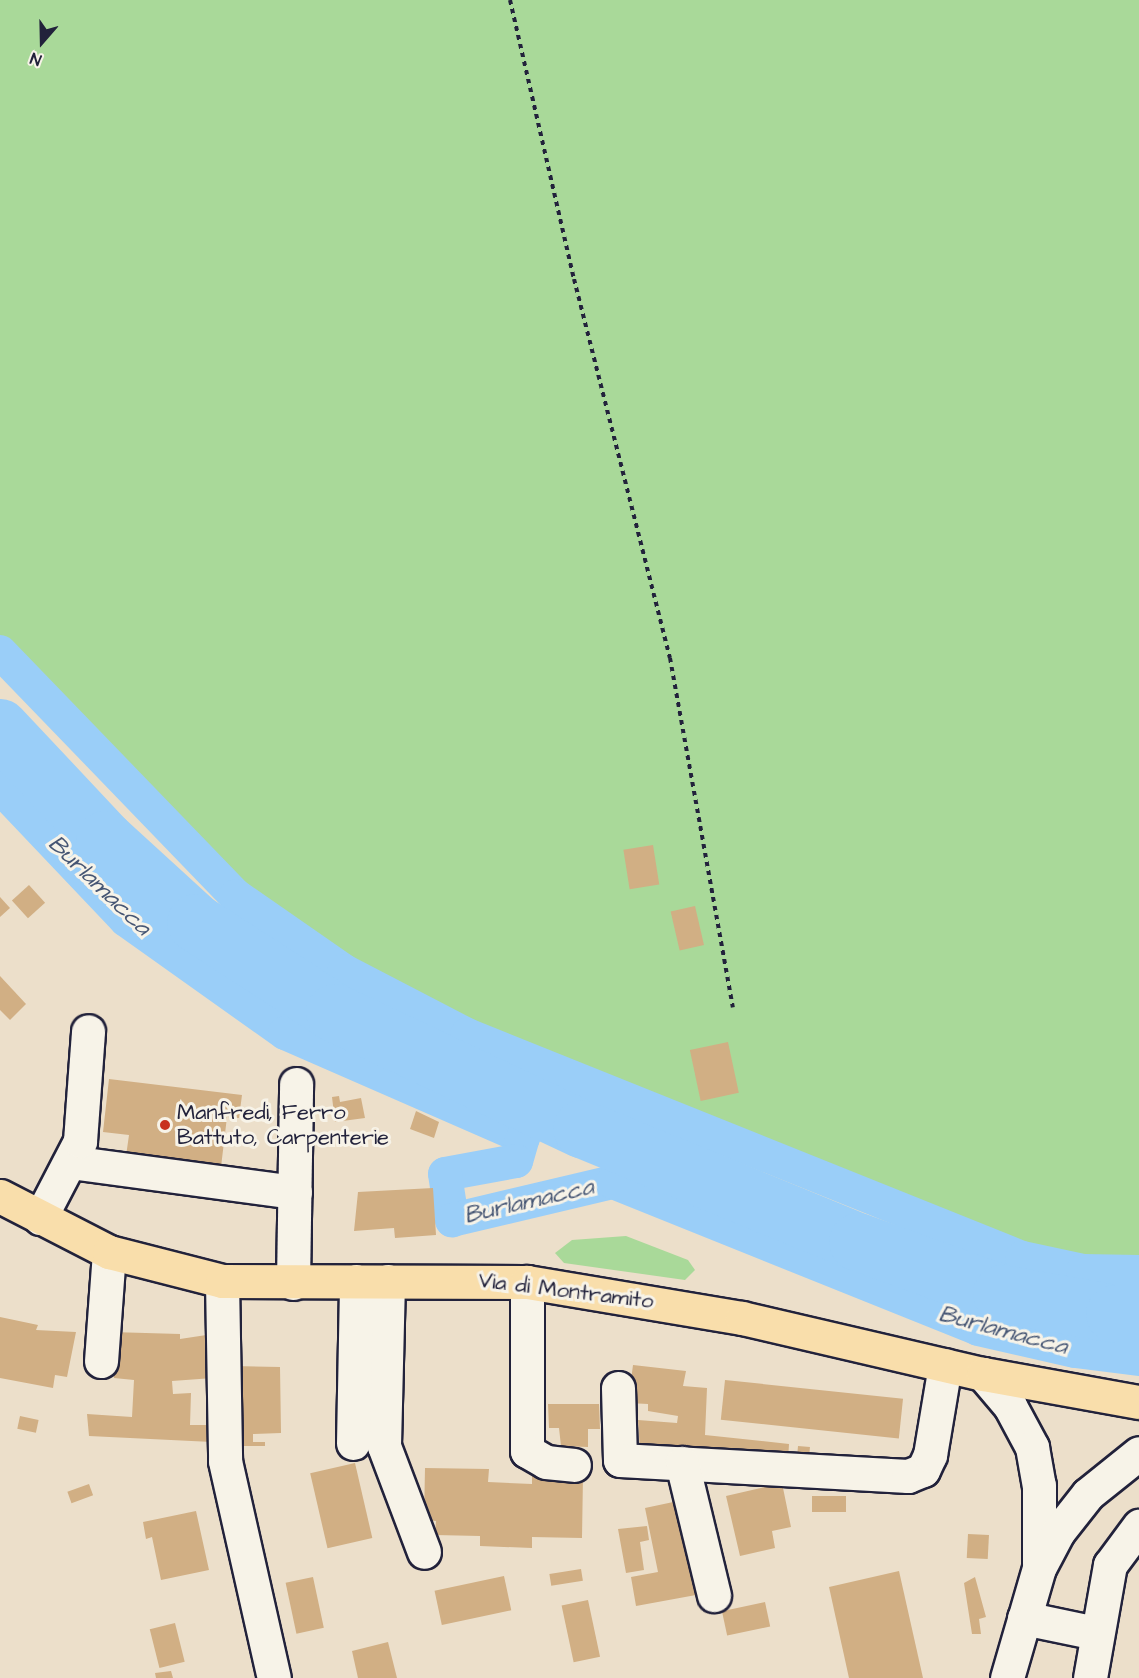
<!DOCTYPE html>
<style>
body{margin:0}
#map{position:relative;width:1139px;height:1678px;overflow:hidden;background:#ecdfca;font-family:"Architects Daughter",sans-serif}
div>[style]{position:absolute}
.green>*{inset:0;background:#a9d999}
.canal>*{height:34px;margin:-17px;padding:0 17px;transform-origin:17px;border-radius:17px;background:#9acef8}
.river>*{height:58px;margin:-29px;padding:0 29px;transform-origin:29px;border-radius:29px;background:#9acef8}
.building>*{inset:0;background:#d1af84;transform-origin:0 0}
.path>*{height:4px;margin-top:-2px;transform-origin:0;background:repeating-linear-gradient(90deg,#22223b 0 4.5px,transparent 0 9px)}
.roads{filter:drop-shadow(2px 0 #22223b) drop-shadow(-2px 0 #22223b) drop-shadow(0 2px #22223b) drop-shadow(0 -2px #22223b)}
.minor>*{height:33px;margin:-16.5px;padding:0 16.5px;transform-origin:16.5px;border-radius:16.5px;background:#f7f3e8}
.major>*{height:33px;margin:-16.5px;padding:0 16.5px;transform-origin:16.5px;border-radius:16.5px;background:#f9deab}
.dots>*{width:16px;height:16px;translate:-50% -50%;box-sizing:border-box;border:3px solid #f7f3e8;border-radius:50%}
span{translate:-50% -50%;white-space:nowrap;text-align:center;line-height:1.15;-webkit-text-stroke:6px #f7f3e8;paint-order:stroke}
.poi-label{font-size:22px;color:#22223b}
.left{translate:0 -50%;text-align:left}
.street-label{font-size:22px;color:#22223b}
.water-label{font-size:24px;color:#465674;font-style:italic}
.north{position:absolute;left:12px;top:12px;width:60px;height:60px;-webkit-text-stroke:4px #f7f3e8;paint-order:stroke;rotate:200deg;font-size:16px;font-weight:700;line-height:24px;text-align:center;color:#22223b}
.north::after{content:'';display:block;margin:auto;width:21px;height:27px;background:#22223b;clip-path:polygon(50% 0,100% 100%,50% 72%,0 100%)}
</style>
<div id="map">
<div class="green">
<div style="clip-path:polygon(0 0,1139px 0,1139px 1272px,1083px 1271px,1022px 1258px,467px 1035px,344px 971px,236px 896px,0 652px)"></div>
<div style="clip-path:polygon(626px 1236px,688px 1260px,695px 1270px,685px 1280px,564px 1263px,555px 1253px,572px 1240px)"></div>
</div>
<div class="canal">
<div style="left:0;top:652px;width:339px;rotate:46deg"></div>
<div style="left:236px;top:896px;width:131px;rotate:34.8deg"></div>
<div style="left:344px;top:971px;width:139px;rotate:27.5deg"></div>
<div style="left:467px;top:1035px;width:598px;rotate:21.89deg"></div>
<div style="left:1022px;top:1258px;width:62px;rotate:12deg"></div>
<div style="left:1083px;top:1271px;width:56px;rotate:1deg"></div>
<div style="left:0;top:787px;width:183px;rotate:46.5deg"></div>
<div style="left:126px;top:920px;width:195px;rotate:35.4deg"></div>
<div style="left:285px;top:1033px;width:260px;rotate:23.6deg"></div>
<div style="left:523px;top:1137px;width:25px;rotate:106deg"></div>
<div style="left:516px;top:1161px;width:72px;rotate:169.6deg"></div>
<div style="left:445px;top:1174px;width:47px;rotate:81.3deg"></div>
<div style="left:452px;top:1220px;width:165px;rotate:-13.3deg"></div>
<div style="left:613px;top:1182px;width:393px;rotate:21.9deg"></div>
<div style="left:978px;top:1329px;width:99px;rotate:12.8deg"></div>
<div style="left:1075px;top:1351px;width:64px;rotate:7.1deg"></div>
</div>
<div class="river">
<div style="left:0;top:728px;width:154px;rotate:46.8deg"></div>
<div style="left:105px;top:840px;width:123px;rotate:42.4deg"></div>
<div style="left:196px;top:923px;width:166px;rotate:32.9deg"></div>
<div style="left:335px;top:1013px;width:273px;rotate:25.2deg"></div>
<div style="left:582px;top:1129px;width:298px;rotate:22.3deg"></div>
<div style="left:858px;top:1242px;width:153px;rotate:19.9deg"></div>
<div style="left:1002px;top:1294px;width:115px;rotate:10deg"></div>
<div style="left:1115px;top:1314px;width:24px"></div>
</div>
<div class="building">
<div style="left:653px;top:845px;width:40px;height:30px;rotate:81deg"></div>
<div style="left:29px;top:885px;width:24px;height:23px;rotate:48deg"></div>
<div style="clip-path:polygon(0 897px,10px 908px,0 917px)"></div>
<div style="left:695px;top:906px;width:40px;height:25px;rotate:77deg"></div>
<div style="clip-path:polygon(0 976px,26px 1004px,10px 1020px,0 1010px)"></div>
<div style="left:728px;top:1042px;width:52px;height:39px;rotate:78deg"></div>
<div style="clip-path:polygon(109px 1079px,242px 1095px,239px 1118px,227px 1117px,221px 1167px,126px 1156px,129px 1135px,103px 1132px)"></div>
<div style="clip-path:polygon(339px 1096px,340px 1102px,361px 1098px,365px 1118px,335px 1122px,332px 1097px)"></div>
<div style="clip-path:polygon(416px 1111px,439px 1122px,434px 1138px,410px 1129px)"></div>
<div style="clip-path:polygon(433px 1188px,436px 1235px,395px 1238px,394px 1228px,354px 1231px,358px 1192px)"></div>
<div style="clip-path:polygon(0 1317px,38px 1325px,36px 1330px,76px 1332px,67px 1377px,55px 1375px,53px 1388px,0 1378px)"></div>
<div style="clip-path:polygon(111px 1332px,180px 1334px,180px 1339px,213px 1334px,213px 1378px,172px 1381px,173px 1394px,191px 1393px,190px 1425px,212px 1425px,212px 1442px,89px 1436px,87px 1414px,132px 1417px,134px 1380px,114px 1378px)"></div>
<div style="clip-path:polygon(633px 1365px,686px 1371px,683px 1386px,707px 1388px,705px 1435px,789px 1444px,788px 1461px,640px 1452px,638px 1420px,677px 1423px,678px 1416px,648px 1411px,648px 1404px,628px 1403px)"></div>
<div style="clip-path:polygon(232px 1366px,280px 1367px,281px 1433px,253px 1434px,253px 1442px,265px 1442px,265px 1446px,229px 1446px)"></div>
<div style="left:725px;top:1380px;width:179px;height:40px;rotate:6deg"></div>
<div style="clip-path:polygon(548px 1404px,599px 1404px,600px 1429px,588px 1429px,588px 1447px,561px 1446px,559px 1428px,549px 1428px)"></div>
<div style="left:20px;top:1416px;width:19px;height:13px;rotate:12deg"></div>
<div style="left:798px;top:1446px;width:12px;height:15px;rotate:5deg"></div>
<div style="left:355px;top:1463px;width:77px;height:46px;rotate:77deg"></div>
<div style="clip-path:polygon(425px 1468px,489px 1469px,488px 1482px,532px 1484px,532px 1475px,583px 1476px,582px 1538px,532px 1537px,532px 1548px,480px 1546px,480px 1536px,435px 1535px,436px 1521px,424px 1520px)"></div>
<div style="clip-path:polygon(782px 1483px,791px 1527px,772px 1531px,775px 1548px,740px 1556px,726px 1496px)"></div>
<div style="left:89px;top:1484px;width:12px;height:23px;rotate:70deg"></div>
<div style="left:812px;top:1496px;width:34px;height:16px"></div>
<div style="clip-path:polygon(678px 1501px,696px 1595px,636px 1606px,631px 1577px,658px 1572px,645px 1508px)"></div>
<div style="clip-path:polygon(196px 1511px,209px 1570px,161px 1580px,152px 1537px,146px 1539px,143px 1522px)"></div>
<div style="clip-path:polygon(647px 1526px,649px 1540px,640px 1542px,644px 1570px,626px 1573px,618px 1529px)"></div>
<div style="left:968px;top:1534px;width:21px;height:24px;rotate:3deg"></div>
<div style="left:581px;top:1569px;width:12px;height:32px;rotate:81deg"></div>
<div style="clip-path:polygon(899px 1571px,923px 1678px,849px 1678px,829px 1587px)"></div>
<div style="left:504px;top:1576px;width:35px;height:71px;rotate:78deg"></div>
<div style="left:313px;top:1577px;width:52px;height:28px;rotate:78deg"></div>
<div style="clip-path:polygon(975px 1577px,986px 1617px,979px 1619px,981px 1634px,972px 1634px,964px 1583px)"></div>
<div style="left:588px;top:1600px;width:58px;height:27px;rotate:78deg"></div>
<div style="left:765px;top:1602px;width:25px;height:44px;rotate:78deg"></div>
<div style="left:175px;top:1623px;width:40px;height:26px;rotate:76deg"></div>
<div style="clip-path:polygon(388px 1642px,397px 1678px,358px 1678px,352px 1651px)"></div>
<div style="clip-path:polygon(171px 1671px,173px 1678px,156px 1678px,155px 1673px)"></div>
</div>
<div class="path">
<div style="left:510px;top:0;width:286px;rotate:77.1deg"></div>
<div style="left:574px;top:279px;width:391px;rotate:75.8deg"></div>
<div style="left:670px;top:658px;width:355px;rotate:79.8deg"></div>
</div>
<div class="roads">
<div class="minor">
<div style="left:70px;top:1162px;width:227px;rotate:7.6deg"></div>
<div style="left:40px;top:1218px;width:87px;rotate:-62.5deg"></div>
<div style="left:80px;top:1141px;width:110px;rotate:-85.8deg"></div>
<div style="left:222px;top:1281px;width:180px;rotate:89deg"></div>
<div style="left:225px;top:1461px;width:222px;rotate:77.3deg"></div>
<div style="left:388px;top:1281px;width:165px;rotate:91.4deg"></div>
<div style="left:384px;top:1446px;width:113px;rotate:69.3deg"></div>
<div style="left:527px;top:1282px;width:169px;rotate:90deg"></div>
<div style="left:527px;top:1451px;width:22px;rotate:30deg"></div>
<div style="left:546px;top:1462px;width:28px;rotate:6deg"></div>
<div style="left:293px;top:1283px;width:199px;rotate:-89.1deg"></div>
<div style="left:101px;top:1361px;width:109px;rotate:-85.8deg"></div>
<div style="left:983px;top:1374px;width:42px;rotate:49.8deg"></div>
<div style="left:1010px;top:1406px;width:47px;rotate:61.8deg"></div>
<div style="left:1032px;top:1447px;width:39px;rotate:80deg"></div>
<div style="left:1039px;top:1485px;width:78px;rotate:90deg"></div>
<div style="left:618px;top:1388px;width:72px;rotate:88.4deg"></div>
<div style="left:620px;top:1460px;width:288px;rotate:3.2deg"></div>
<div style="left:908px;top:1476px;width:16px;rotate:-22deg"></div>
<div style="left:923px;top:1470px;width:17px;rotate:-65deg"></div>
<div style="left:930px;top:1455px;width:91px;rotate:-80.5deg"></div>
<div style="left:353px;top:1443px;width:162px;rotate:-88.9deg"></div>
<div style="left:682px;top:1463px;width:136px;rotate:76.4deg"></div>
<div style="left:1024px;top:1618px;width:74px;rotate:11.8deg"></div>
<div style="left:1007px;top:1678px;width:115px;rotate:-73.8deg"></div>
<div style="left:1039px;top:1568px;width:41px;rotate:-62.2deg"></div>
<div style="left:1058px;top:1532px;width:48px;rotate:-51.7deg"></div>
<div style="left:1088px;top:1494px;width:65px;rotate:-38.8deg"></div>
<div style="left:1090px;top:1678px;width:115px;rotate:-80deg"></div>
<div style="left:1110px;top:1565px;width:49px;rotate:-53.4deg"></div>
</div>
<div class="major">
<div style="left:0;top:1196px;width:123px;rotate:27.2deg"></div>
<div style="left:109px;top:1252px;width:117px;rotate:14.4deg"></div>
<div style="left:222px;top:1281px;width:305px;rotate:0.2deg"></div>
<div style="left:527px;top:1282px;width:218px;rotate:9.5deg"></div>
<div style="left:742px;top:1318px;width:247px;rotate:13.1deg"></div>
<div style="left:983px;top:1374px;width:158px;rotate:10.2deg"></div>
</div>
</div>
<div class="dots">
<div style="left:165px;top:1125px;background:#c8321e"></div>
</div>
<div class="poi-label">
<span class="left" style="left:177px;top:1125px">Manfredi, Ferro<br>Battuto, Carpenterie</span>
</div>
<div class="street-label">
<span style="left:566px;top:1291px;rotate:7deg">Via di Montramito</span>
</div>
<div class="water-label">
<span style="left:99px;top:886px;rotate:44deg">Burlamacca</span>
<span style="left:529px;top:1202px;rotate:-13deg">Burlamacca</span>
<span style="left:1003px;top:1331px;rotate:15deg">Burlamacca</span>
</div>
<div class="north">N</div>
</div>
